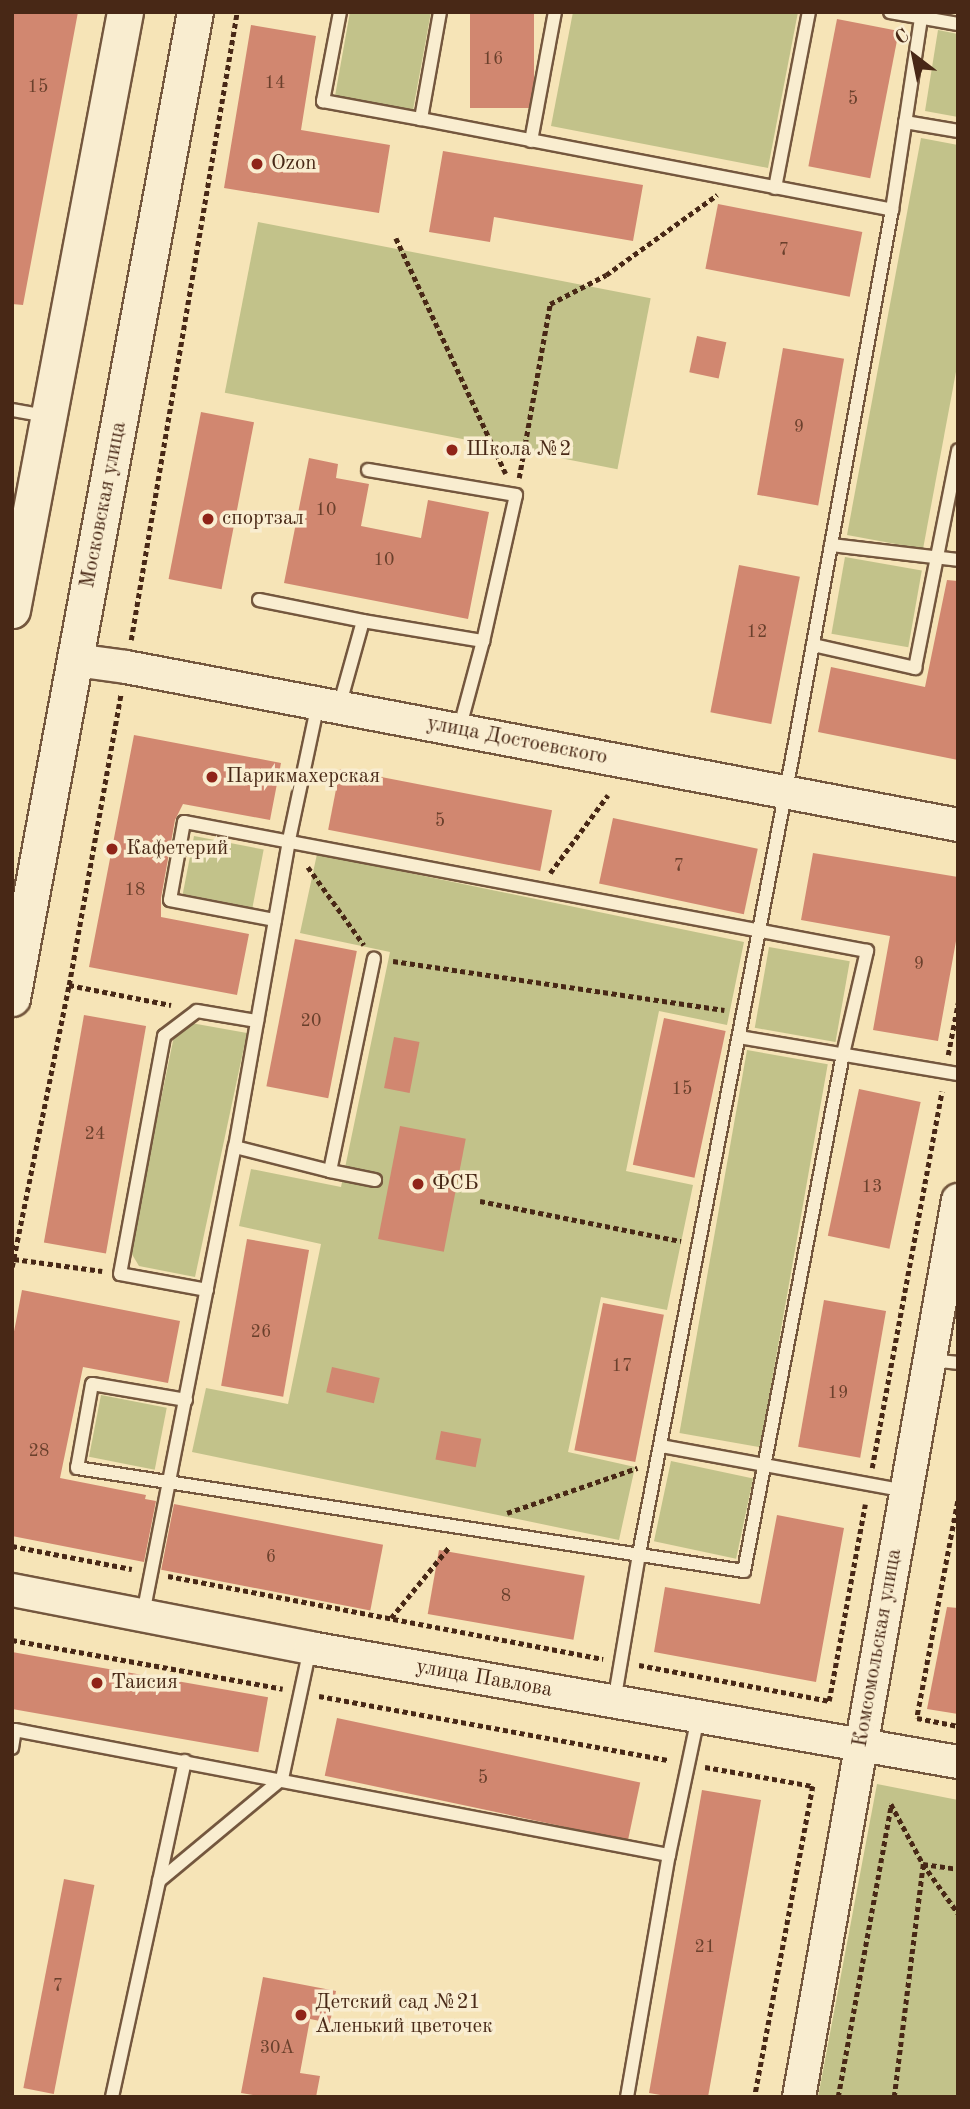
<!DOCTYPE html>
<meta charset="utf-8">
<style>
body{margin:0}
#map{position:relative;width:970px;height:2109px;overflow:hidden;background:#f6e4b7;font-family:"Old Standard TT",serif}
div>[style]{position:absolute}
.green>*{inset:0;background:#c2c28a;transform-origin:0 0}
.building>*{inset:0;background:#d18770;transform-origin:0 0}
.path>*{height:4.5px;margin-top:-2.25px;transform-origin:0;background:repeating-linear-gradient(90deg,#482816 0 5px,transparent 0 8.5px)}
.roads{filter:drop-shadow(2px 0 #74573e) drop-shadow(-2px 0 #74573e) drop-shadow(0 2px #74573e) drop-shadow(0 -2px #74573e)}
.service>*{height:12px;margin:-6px;padding:0 6px;transform-origin:6px;border-radius:6px;background:#f9edd0}
.tertiary>*{height:32px;margin:-16px;padding:0 16px;transform-origin:16px;border-radius:16px;background:#f9edd0}
.secondary>*{height:35px;margin:-17.5px;padding:0 17.5px;transform-origin:17.5px;border-radius:17.5px;background:#f9edd0}
.dots>*{width:19px;height:19px;translate:-50% -50%;box-sizing:border-box;border:4px solid #f9edd0;border-radius:50%}
span{translate:-50% -50%;white-space:nowrap;text-align:center;line-height:1.15;-webkit-text-stroke:7px #f9edd0;paint-order:stroke}
.number-label{font-size:18px;color:#6a402c}
.number-label span{-webkit-text-stroke-width:0}
.poi-label{font-size:21px;color:#482816}
.left{translate:0 -50%;text-align:left}
.street-label{font-size:21px;color:#482816}
.frame{position:absolute;inset:0;border:14px solid #482816;pointer-events:none}
.north{position:absolute;left:879px;top:21px;width:70px;height:70px;-webkit-text-stroke:5px #f9edd0;paint-order:stroke;rotate:328deg;font-size:19px;font-weight:700;line-height:28px;text-align:center;color:#482816}
.north::after{content:'';display:block;margin:auto;width:24px;height:32px;background:#482816;clip-path:polygon(50% 0,100% 100%,50% 72%,0 100%)}
</style>
<div id="map">
<div class="green">
<div style="clip-path:polygon(350px 12px,431px 12px,413px 110px,335px 96px)"></div>
<div style="clip-path:polygon(573px 12px,798px 12px,768px 168px,551px 126px)"></div>
<div style="clip-path:polygon(938px 30px,958px 34px,958px 117px,925px 111px)"></div>
<div style="clip-path:polygon(921px 138px,958px 145px,958px 361px,923px 549px,847px 535px)"></div>
<div style="left:258px;top:222px;width:400px;height:174px;rotate:11deg"></div>
<div style="left:845px;top:557px;width:78px;height:78px;rotate:10deg"></div>
<div style="left:194px;top:836px;width:71px;height:59px;rotate:11deg"></div>
<div style="clip-path:polygon(317px 854px,744px 942px,727px 1025px,659px 1011px,626px 1171px,693px 1185px,667px 1310px,601px 1297px,568px 1452px,635px 1467px,619px 1540px,192px 1452px,206px 1388px,288px 1404px,321px 1244px,239px 1226px,251px 1169px,341px 1187px,390px 952px,300px 933px)"></div>
<div style="left:769px;top:947px;width:82px;height:82px;rotate:10deg"></div>
<div style="clip-path:polygon(191px 1023px,247px 1033px,195px 1277px,139px 1266px,130px 1251px,174px 1036px)"></div>
<div style="left:747px;top:1050px;width:82px;height:389px;rotate:10deg"></div>
<div style="left:101px;top:1395px;width:67px;height:63px;rotate:11deg"></div>
<div style="left:671px;top:1461px;width:84px;height:82px;rotate:12deg"></div>
<div style="clip-path:polygon(877px 1784px,958px 1800px,958px 2097px,818px 2097px)"></div>
</div>
<div class="building">
<div style="clip-path:polygon(12px 12px,78px 12px,23px 305px,12px 304px)"></div>
<div style="left:470px;top:12px;width:64px;height:96px"></div>
<div style="left:837px;top:19px;width:63px;height:150px;rotate:11deg"></div>
<div style="clip-path:polygon(251px 25px,316px 36px,301px 130px,390px 145px,379px 213px,224px 188px)"></div>
<div style="clip-path:polygon(443px 151px,643px 185px,633px 241px,494px 217px,490px 242px,429px 232px)"></div>
<div style="left:718px;top:204px;width:147px;height:66px;rotate:11deg"></div>
<div style="left:697px;top:336px;width:30px;height:37px;rotate:12deg"></div>
<div style="left:783px;top:348px;width:62px;height:149px;rotate:10deg"></div>
<div style="left:201px;top:412px;width:54px;height:170px;rotate:11deg"></div>
<div style="clip-path:polygon(309px 458px,338px 464px,336px 478px,369px 484px,361px 526px,421px 538px,428px 500px,489px 512px,468px 619px,284px 583px)"></div>
<div style="left:739px;top:565px;width:62px;height:150px;rotate:11deg"></div>
<div style="clip-path:polygon(947px 580px,958px 581px,958px 760px,818px 732px,831px 667px,925px 687px)"></div>
<div style="clip-path:polygon(134px 735px,281px 763px,270px 820px,183px 804px,175px 820px,161px 898px,161px 917px,249px 934px,237px 995px,89px 967px)"></div>
<div style="left:340px;top:769px;width:216px;height:62px;rotate:11deg"></div>
<div style="left:613px;top:818px;width:148px;height:67px;rotate:12deg"></div>
<div style="clip-path:polygon(813px 853px,958px 877px,958px 930px,938px 1041px,873px 1030px,890px 936px,801px 920px)"></div>
<div style="left:295px;top:939px;width:63px;height:150px;rotate:11deg"></div>
<div style="left:84px;top:1015px;width:63px;height:231px;rotate:10deg"></div>
<div style="left:664px;top:1018px;width:63px;height:150px;rotate:12deg"></div>
<div style="left:394px;top:1037px;width:26px;height:52px;rotate:11deg"></div>
<div style="left:859px;top:1089px;width:63px;height:150px;rotate:12deg"></div>
<div style="left:400px;top:1126px;width:67px;height:115px;rotate:11deg"></div>
<div style="left:247px;top:1239px;width:63px;height:149px;rotate:10deg"></div>
<div style="clip-path:polygon(22px 1290px,180px 1321px,168px 1383px,83px 1367px,60px 1478px,146px 1495px,145px 1499px,156px 1501px,144px 1562px,12px 1536px,12px 1342px)"></div>
<div style="left:824px;top:1300px;width:63px;height:149px;rotate:10deg"></div>
<div style="left:603px;top:1303px;width:62px;height:150px;rotate:11deg"></div>
<div style="left:332px;top:1367px;width:49px;height:26px;rotate:13deg"></div>
<div style="left:441px;top:1431px;width:41px;height:29px;rotate:11deg"></div>
<div style="left:174px;top:1504px;width:213px;height:67px;rotate:11deg"></div>
<div style="clip-path:polygon(777px 1515px,844px 1528px,816px 1682px,654px 1652px,665px 1587px,760px 1604px)"></div>
<div style="left:439px;top:1550px;width:148px;height:65px;rotate:10deg"></div>
<div style="clip-path:polygon(947px 1607px,958px 1608px,958px 1714px,927px 1709px)"></div>
<div style="left:12px;top:1652px;width:260px;height:56px;rotate:10deg"></div>
<div style="left:337px;top:1718px;width:310px;height:59px;rotate:12deg"></div>
<div style="clip-path:polygon(702px 1790px,761px 1800px,708px 2097px,672px 2097px,649px 2093px)"></div>
<div style="left:64px;top:1879px;width:31px;height:213px;rotate:11deg"></div>
<div style="clip-path:polygon(263px 1977px,336px 1991px,330px 2023px,310px 2019px,300px 2073px,320px 2076px,316px 2097px,264px 2097px,241px 2093px)"></div>
</div>
<div class="path">
<div style="left:396px;top:238px;width:260px;rotate:65deg"></div>
<div style="left:519px;top:478px;width:177px;rotate:-79.9deg"></div>
<div style="left:550px;top:304px;width:63px;rotate:-27.4deg"></div>
<div style="left:606px;top:275px;width:137px;rotate:-35.8deg"></div>
<div style="left:131px;top:640px;width:637px;rotate:-80.42deg"></div>
<div style="left:308px;top:867px;width:96px;rotate:54.3deg"></div>
<div style="left:550px;top:873px;width:97px;rotate:-53.4deg"></div>
<div style="left:393px;top:961px;width:335px;rotate:8.4deg"></div>
<div style="left:69px;top:985px;width:104px;rotate:11.1deg"></div>
<div style="left:948px;top:1055px;width:53px;rotate:-79.1deg"></div>
<div style="left:480px;top:1201px;width:205px;rotate:11.3deg"></div>
<div style="left:14px;top:1259px;width:89px;rotate:7.8deg"></div>
<div style="left:12px;top:1267px;width:288px;rotate:-78.6deg"></div>
<div style="left:69px;top:985px;width:296px;rotate:-79.9deg"></div>
<div style="left:872px;top:1468px;width:383px;rotate:-79.5deg"></div>
<div style="left:958px;top:1501px;width:221px;rotate:100.7deg"></div>
<div style="left:917px;top:1718px;width:42px;rotate:11deg"></div>
<div style="left:507px;top:1513px;width:138px;rotate:-19.1deg"></div>
<div style="left:12px;top:1546px;width:122px;rotate:10.9deg"></div>
<div style="left:168px;top:1576px;width:443px;rotate:10.8deg"></div>
<div style="left:391px;top:1618px;width:93px;rotate:-50.7deg"></div>
<div style="left:12px;top:1640px;width:275px;rotate:10.2deg"></div>
<div style="left:639px;top:1665px;width:193px;rotate:10.7deg"></div>
<div style="left:829px;top:1701px;width:200px;rotate:-79.6deg"></div>
<div style="left:319px;top:1696px;width:356px;rotate:10.4deg"></div>
<div style="left:705px;top:1767px;width:110px;rotate:10deg"></div>
<div style="left:813px;top:1786px;width:316px;rotate:100.6deg"></div>
<div style="left:891px;top:1804px;width:68px;rotate:61.9deg"></div>
<div style="left:923px;top:1864px;width:60px;rotate:54.5deg"></div>
<div style="left:838px;top:2097px;width:298px;rotate:-79.7deg"></div>
<div style="left:894px;top:2097px;width:235px;rotate:-82.9deg"></div>
<div style="left:923px;top:1864px;width:35px;rotate:8deg"></div>
</div>
<div class="roads">
<div class="service">
<div style="left:340px;top:12px;width:91px;rotate:100.8deg"></div>
<div style="left:323px;top:101px;width:100px;rotate:10.4deg"></div>
<div style="left:440px;top:12px;width:109px;rotate:100.1deg"></div>
<div style="left:421px;top:119px;width:480px;rotate:10.9deg"></div>
<div style="left:890px;top:12px;width:69px;rotate:10deg"></div>
<div style="left:905px;top:122px;width:54px;rotate:9.6deg"></div>
<div style="left:531px;top:141px;width:131px;rotate:-79.5deg"></div>
<div style="left:775px;top:188px;width:179px;rotate:-79.1deg"></div>
<div style="left:12px;top:410px;width:35px;rotate:10deg"></div>
<div style="left:368px;top:470px;width:150px;rotate:9.6deg"></div>
<div style="left:516px;top:495px;width:150px;rotate:102.7deg"></div>
<div style="left:483px;top:641px;width:92px;rotate:105.1deg"></div>
<div style="left:831px;top:545px;width:128px;rotate:6.7deg"></div>
<div style="left:259px;top:600px;width:106px;rotate:11.4deg"></div>
<div style="left:363px;top:621px;width:89px;rotate:105.6deg"></div>
<div style="left:363px;top:621px;width:122px;rotate:9.5deg"></div>
<div style="left:813px;top:645px;width:105px;rotate:12.7deg"></div>
<div style="left:915px;top:668px;width:222px;rotate:-78.8deg"></div>
<div style="left:739px;top:1037px;width:222px;rotate:9.6deg"></div>
<div style="left:235px;top:1147px;width:98px;rotate:14.2deg"></div>
<div style="left:330px;top:1171px;width:217px;rotate:-78.3deg"></div>
<div style="left:330px;top:1171px;width:46px;rotate:11.3deg"></div>
<div style="left:207px;top:1290px;width:88px;rotate:-169.6deg"></div>
<div style="left:120px;top:1274px;width:242px;rotate:-79.5deg"></div>
<div style="left:164px;top:1036px;width:41px;rotate:-37.1deg"></div>
<div style="left:197px;top:1011px;width:61px;rotate:9.5deg"></div>
<div style="left:930px;top:1360px;width:28px;rotate:6deg"></div>
<div style="left:186px;top:1400px;width:95px;rotate:-170.3deg"></div>
<div style="left:92px;top:1384px;width:85px;rotate:100.1deg"></div>
<div style="left:77px;top:1468px;width:675px;rotate:8.78deg"></div>
<div style="left:744px;top:1571px;width:526px;rotate:-79.16deg"></div>
<div style="left:843px;top:1054px;width:106px;rotate:-76.9deg"></div>
<div style="left:867px;top:951px;width:695px;rotate:-169.3deg"></div>
<div style="left:184px;top:822px;width:79px;rotate:100.2deg"></div>
<div style="left:170px;top:900px;width:107px;rotate:10.8deg"></div>
<div style="left:661px;top:1446px;width:248px;rotate:10.4deg"></div>
<div style="left:143px;top:1614px;width:476px;rotate:-78.9deg"></div>
<div style="left:235px;top:1147px;width:312px;rotate:-80deg"></div>
<div style="left:289px;top:840px;width:139px;rotate:-78deg"></div>
<div style="left:614px;top:1702px;width:150px;rotate:-80.4deg"></div>
<div style="left:639px;top:1554px;width:826px;rotate:-79.11deg"></div>
<div style="left:795px;top:743px;width:542px;rotate:-79.69deg"></div>
<div style="left:892px;top:210px;width:200px;rotate:-81.4deg"></div>
<div style="left:12px;top:1748px;width:18px;rotate:-81deg"></div>
<div style="left:15px;top:1730px;width:666px;rotate:10.82deg"></div>
<div style="left:159px;top:1881px;width:123px;rotate:-77.8deg"></div>
<div style="left:112px;top:2097px;width:221px;rotate:-77.7deg"></div>
<div style="left:159px;top:1881px;width:160px;rotate:-39.7deg"></div>
<div style="left:282px;top:1779px;width:134px;rotate:-77.9deg"></div>
<div style="left:627px;top:2097px;width:246px;rotate:-80.2deg"></div>
<div style="left:669px;top:1855px;width:141px;rotate:-78.1deg"></div>
</div>
<div class="tertiary">
<div style="left:75px;top:660px;width:51px;rotate:7.8deg"></div>
<div style="left:126px;top:667px;width:847px;rotate:10.75deg"></div>
<div style="left:12px;top:1590px;width:304px;rotate:11deg"></div>
<div style="left:310px;top:1648px;width:658px;rotate:9.98deg"></div>
<div style="left:799px;top:2097px;width:911px;rotate:-79.95deg"></div>
</div>
<div class="secondary">
<div style="left:12px;top:610px;width:609px;rotate:-79.3deg"></div>
<div style="left:12px;top:998px;width:1003px;rotate:-79.49deg"></div>
</div>
</div>
<div class="dots">
<div style="left:257px;top:164px;background:#8f2418"></div>
<div style="left:452px;top:450px;background:#8f2418"></div>
<div style="left:208px;top:519px;background:#8f2418"></div>
<div style="left:212px;top:777px;background:#8f2418"></div>
<div style="left:112px;top:849px;background:#8f2418"></div>
<div style="left:418px;top:1184px;background:#8f2418"></div>
<div style="left:97px;top:1683px;background:#8f2418"></div>
<div style="left:301px;top:2015px;background:#8f2418"></div>
</div>
<div class="number-label">
<span style="left:493px;top:59px">16</span>
<span style="left:275px;top:83px">14</span>
<span style="left:38px;top:87px">15</span>
<span style="left:853px;top:99px">5</span>
<span style="left:784px;top:250px">7</span>
<span style="left:799px;top:427px">9</span>
<span style="left:326px;top:510px">10</span>
<span style="left:384px;top:560px">10</span>
<span style="left:757px;top:632px">12</span>
<span style="left:440px;top:821px">5</span>
<span style="left:679px;top:866px">7</span>
<span style="left:135px;top:890px">18</span>
<span style="left:919px;top:964px">9</span>
<span style="left:311px;top:1021px">20</span>
<span style="left:682px;top:1089px">15</span>
<span style="left:95px;top:1134px">24</span>
<span style="left:872px;top:1187px">13</span>
<span style="left:261px;top:1332px">26</span>
<span style="left:622px;top:1366px">17</span>
<span style="left:838px;top:1393px">19</span>
<span style="left:39px;top:1451px">28</span>
<span style="left:271px;top:1557px">6</span>
<span style="left:506px;top:1596px">8</span>
<span style="left:483px;top:1778px">5</span>
<span style="left:705px;top:1947px">21</span>
<span style="left:58px;top:1986px">7</span>
<span style="left:277px;top:2048px">30А</span>
</div>
<div class="poi-label">
<span class="left" style="left:271px;top:164px">Ozon</span>
<span class="left" style="left:466px;top:450px">Школа №2</span>
<span class="left" style="left:222px;top:519px">спортзал</span>
<span class="left" style="left:226px;top:777px">Парикмахерская</span>
<span class="left" style="left:126px;top:849px">Кафетерий</span>
<span class="left" style="left:432px;top:1184px">ФСБ</span>
<span class="left" style="left:111px;top:1683px">Таисия</span>
<span class="left" style="left:315px;top:2015px">Детский сад №21<br>Аленький цветочек</span>
</div>
<div class="street-label">
<span style="left:104px;top:505px;rotate:-79deg">Московская улица</span>
<span style="left:517px;top:741px;rotate:11deg">улица Достоевского</span>
<span style="left:878px;top:1648px;rotate:-80deg">Комсомольская улица</span>
<span style="left:484px;top:1679px;rotate:10deg">улица Павлова</span>
</div>
<div class="frame"></div>
<div class="north">С</div>
</div>
